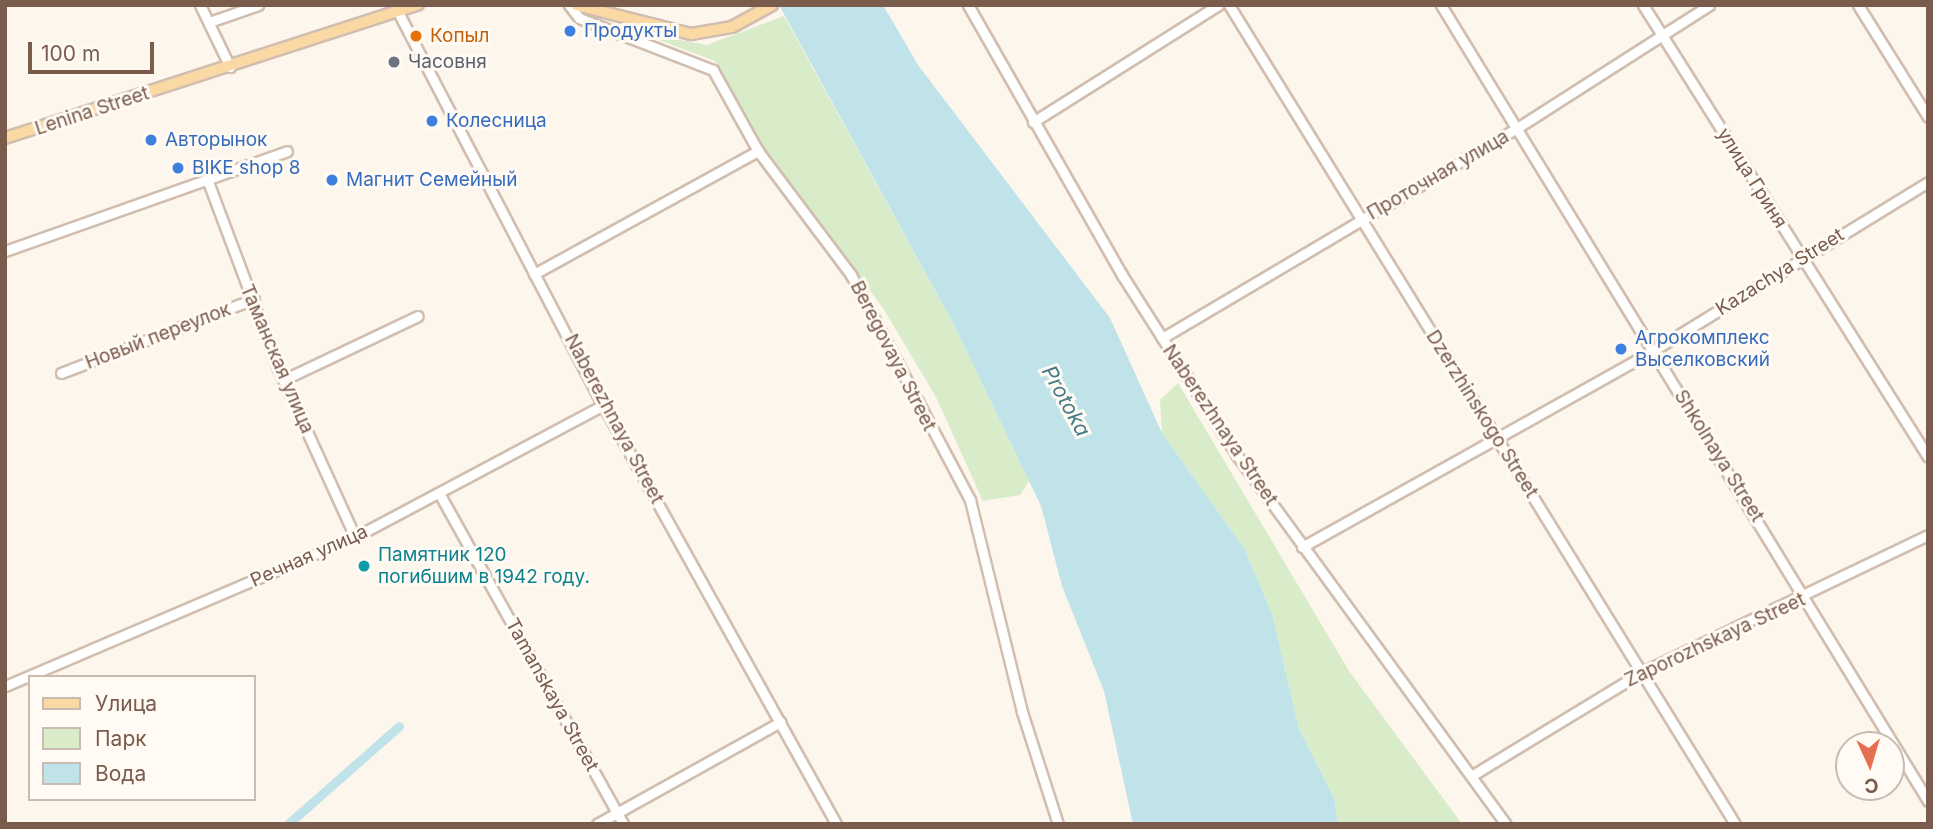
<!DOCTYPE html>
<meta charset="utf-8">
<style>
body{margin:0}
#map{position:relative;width:1933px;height:829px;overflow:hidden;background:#fdf6ec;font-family:Inter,sans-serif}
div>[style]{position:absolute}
.green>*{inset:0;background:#d8ecc9}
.water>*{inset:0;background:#bfe3e8}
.canal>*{height:9px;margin:-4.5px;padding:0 4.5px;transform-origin:4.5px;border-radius:4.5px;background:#bfe3e8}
.roads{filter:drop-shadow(2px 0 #d1beb0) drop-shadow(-2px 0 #d1beb0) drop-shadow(0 2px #d1beb0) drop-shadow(0 -2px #d1beb0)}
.minor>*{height:9px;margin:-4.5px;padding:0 4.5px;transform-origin:4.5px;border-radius:4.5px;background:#fff}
.major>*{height:10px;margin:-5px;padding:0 5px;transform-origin:5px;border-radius:5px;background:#fbd9a5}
.dots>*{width:19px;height:19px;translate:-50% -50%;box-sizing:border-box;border:4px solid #fffaf3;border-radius:50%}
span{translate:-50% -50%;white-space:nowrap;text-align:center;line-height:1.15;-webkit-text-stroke:6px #fffaf3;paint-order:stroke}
.shop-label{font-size:19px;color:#366cbe}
.left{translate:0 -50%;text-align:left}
.food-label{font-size:19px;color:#c56008}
.worship-label{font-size:19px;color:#5b616d}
.street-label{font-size:19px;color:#7a5c4d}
.culture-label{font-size:19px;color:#0d838f}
.water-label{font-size:21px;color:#437c86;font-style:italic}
.frame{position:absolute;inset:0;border:7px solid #7a5c4d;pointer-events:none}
.legend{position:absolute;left:28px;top:675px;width:228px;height:126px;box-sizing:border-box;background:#fffaf3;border:2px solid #cabbb1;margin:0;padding:9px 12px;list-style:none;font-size:21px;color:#7a5c4d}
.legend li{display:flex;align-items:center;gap:14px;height:35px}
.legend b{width:35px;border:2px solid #cabbb1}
.north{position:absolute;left:1835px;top:731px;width:70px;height:70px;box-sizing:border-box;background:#fffaf3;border:2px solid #cabbb1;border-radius:50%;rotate:176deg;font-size:19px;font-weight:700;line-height:28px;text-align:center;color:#7a5c4d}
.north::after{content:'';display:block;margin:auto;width:24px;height:32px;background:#e76f51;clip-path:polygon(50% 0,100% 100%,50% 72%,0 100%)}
.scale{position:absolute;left:28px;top:42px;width:126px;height:32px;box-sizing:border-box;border:4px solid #7a5c4d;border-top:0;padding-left:9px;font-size:21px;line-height:24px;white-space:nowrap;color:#7a5c4d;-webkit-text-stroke:5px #fffaf3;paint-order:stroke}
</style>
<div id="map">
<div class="green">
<div style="clip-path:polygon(784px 16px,953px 323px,1029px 481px,1020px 495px,983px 501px,936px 397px,883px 308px,763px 148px,715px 61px,638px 32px,707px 45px)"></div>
<div style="clip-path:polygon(1178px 383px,1349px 671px,1462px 824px,1338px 824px,1334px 798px,1299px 729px,1272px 614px,1244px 548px,1162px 433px,1160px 400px)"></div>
</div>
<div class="water">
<div style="clip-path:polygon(779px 5px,883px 5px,918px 65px,1110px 318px,1162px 433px,1244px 548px,1272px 614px,1299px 729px,1334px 798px,1338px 824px,1133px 824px,1104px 691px,1062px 586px,1041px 506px,953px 323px)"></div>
</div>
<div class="canal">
<div style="left:288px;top:824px;width:148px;rotate:-41.4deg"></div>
</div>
<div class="roads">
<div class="minor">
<div style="left:200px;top:5px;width:69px;rotate:64.2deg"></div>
<div style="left:569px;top:5px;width:16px;rotate:52deg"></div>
<div style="left:579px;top:18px;width:144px;rotate:21.2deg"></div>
<div style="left:713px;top:70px;width:93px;rotate:60.9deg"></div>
<div style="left:758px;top:151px;width:155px;rotate:53.1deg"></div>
<div style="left:851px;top:275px;width:255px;rotate:62.1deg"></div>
<div style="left:970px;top:500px;width:218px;rotate:76.2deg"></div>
<div style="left:1022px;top:712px;width:118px;rotate:72.2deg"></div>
<div style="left:968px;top:5px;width:311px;rotate:60.3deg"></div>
<div style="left:1122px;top:275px;width:212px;rotate:57.5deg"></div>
<div style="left:1236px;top:454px;width:458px;rotate:53.9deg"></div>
<div style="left:1229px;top:5px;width:963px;rotate:58.29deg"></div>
<div style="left:1441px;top:5px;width:933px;rotate:58.54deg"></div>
<div style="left:1643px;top:5px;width:534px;rotate:57.77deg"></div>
<div style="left:1858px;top:5px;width:132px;rotate:58deg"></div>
<div style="left:398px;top:12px;width:443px;rotate:62.5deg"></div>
<div style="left:603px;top:405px;width:479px;rotate:60.9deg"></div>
<div style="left:212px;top:21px;width:49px;rotate:-19.2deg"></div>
<div style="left:1033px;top:122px;width:219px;rotate:-32.3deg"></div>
<div style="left:207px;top:179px;width:202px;rotate:69.4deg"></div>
<div style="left:278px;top:368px;width:186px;rotate:65.5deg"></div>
<div style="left:5px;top:251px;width:299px;rotate:-19.5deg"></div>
<div style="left:534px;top:274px;width:256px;rotate:-28.8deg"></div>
<div style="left:1162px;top:338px;width:412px;rotate:-30.6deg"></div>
<div style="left:1517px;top:128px;width:228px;rotate:-32.6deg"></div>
<div style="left:61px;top:373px;width:207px;rotate:-21deg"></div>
<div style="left:283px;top:380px;width:149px;rotate:-25.4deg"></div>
<div style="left:439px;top:493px;width:379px;rotate:60.9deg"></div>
<div style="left:1302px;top:547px;width:403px;rotate:-29.2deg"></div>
<div style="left:1654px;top:350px;width:321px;rotate:-31.5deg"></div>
<div style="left:5px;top:686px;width:380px;rotate:-23.1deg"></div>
<div style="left:355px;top:537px;width:281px;rotate:-28deg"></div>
<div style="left:1471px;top:776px;width:200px;rotate:-31.3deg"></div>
<div style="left:1642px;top:672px;width:317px;rotate:-25.6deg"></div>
<div style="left:597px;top:824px;width:210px;rotate:-29.1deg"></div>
</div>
<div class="major">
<div style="left:576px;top:5px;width:119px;rotate:14.2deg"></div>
<div style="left:691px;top:34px;width:42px;rotate:-9.7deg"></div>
<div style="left:732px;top:27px;width:46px;rotate:-28.8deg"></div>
<div style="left:5px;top:138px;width:434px;rotate:-17.9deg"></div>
</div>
</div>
<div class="dots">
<div style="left:570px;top:31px;background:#3f7fe0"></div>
<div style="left:416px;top:36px;background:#e8710a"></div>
<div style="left:394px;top:62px;background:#6b7280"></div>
<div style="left:432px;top:121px;background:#3f7fe0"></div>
<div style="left:151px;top:140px;background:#3f7fe0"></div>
<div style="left:178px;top:168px;background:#3f7fe0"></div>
<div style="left:332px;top:180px;background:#3f7fe0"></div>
<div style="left:1621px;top:349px;background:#3f7fe0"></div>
<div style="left:364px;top:566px;background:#0f9aa8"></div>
</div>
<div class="shop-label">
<span class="left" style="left:584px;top:31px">Продукты</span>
<span class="left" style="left:446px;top:121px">Колесница</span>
<span class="left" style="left:165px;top:140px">Авторынок</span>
<span class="left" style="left:192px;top:168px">BIKE shop 8</span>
<span class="left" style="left:346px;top:180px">Магнит Семейный</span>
<span class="left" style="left:1635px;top:349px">Агрокомплекс<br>Выселковский</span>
</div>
<div class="food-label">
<span class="left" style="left:430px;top:36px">Копыл</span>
</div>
<div class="worship-label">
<span class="left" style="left:408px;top:62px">Часовня</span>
</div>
<div class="street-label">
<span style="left:92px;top:111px;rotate:-18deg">Lenina Street</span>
<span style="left:1438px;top:175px;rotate:-30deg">Проточная улица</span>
<span style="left:1752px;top:178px;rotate:58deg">улица Гриня</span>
<span style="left:1780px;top:272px;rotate:-32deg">Kazachya Street</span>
<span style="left:158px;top:336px;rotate:-21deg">Новый переулок</span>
<span style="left:893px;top:356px;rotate:63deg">Beregovaya Street</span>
<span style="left:277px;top:359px;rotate:67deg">Таманская улица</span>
<span style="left:1482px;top:414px;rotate:58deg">Dzerzhinskogo Street</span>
<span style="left:614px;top:419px;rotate:62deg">Naberezhnaya Street</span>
<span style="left:1220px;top:425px;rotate:56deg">Naberezhnaya Street</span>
<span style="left:1719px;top:456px;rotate:58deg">Shkolnaya Street</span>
<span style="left:309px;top:556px;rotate:-24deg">Речная улица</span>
<span style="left:1715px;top:640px;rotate:-25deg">Zaporozhskaya Street</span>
<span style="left:552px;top:695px;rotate:61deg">Tamanskaya Street</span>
</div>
<div class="culture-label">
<span class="left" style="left:378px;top:566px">Памятник 120<br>погибшим в 1942 году.</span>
</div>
<div class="water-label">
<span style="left:1066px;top:401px;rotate:61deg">Protoka</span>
</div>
<div class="frame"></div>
<ul class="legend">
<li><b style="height:9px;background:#fbd9a5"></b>Улица</li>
<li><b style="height:19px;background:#d8ecc9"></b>Парк</li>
<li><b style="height:19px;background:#bfe3e8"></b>Вода</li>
</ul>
<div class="north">С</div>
<div class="scale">100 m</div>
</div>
